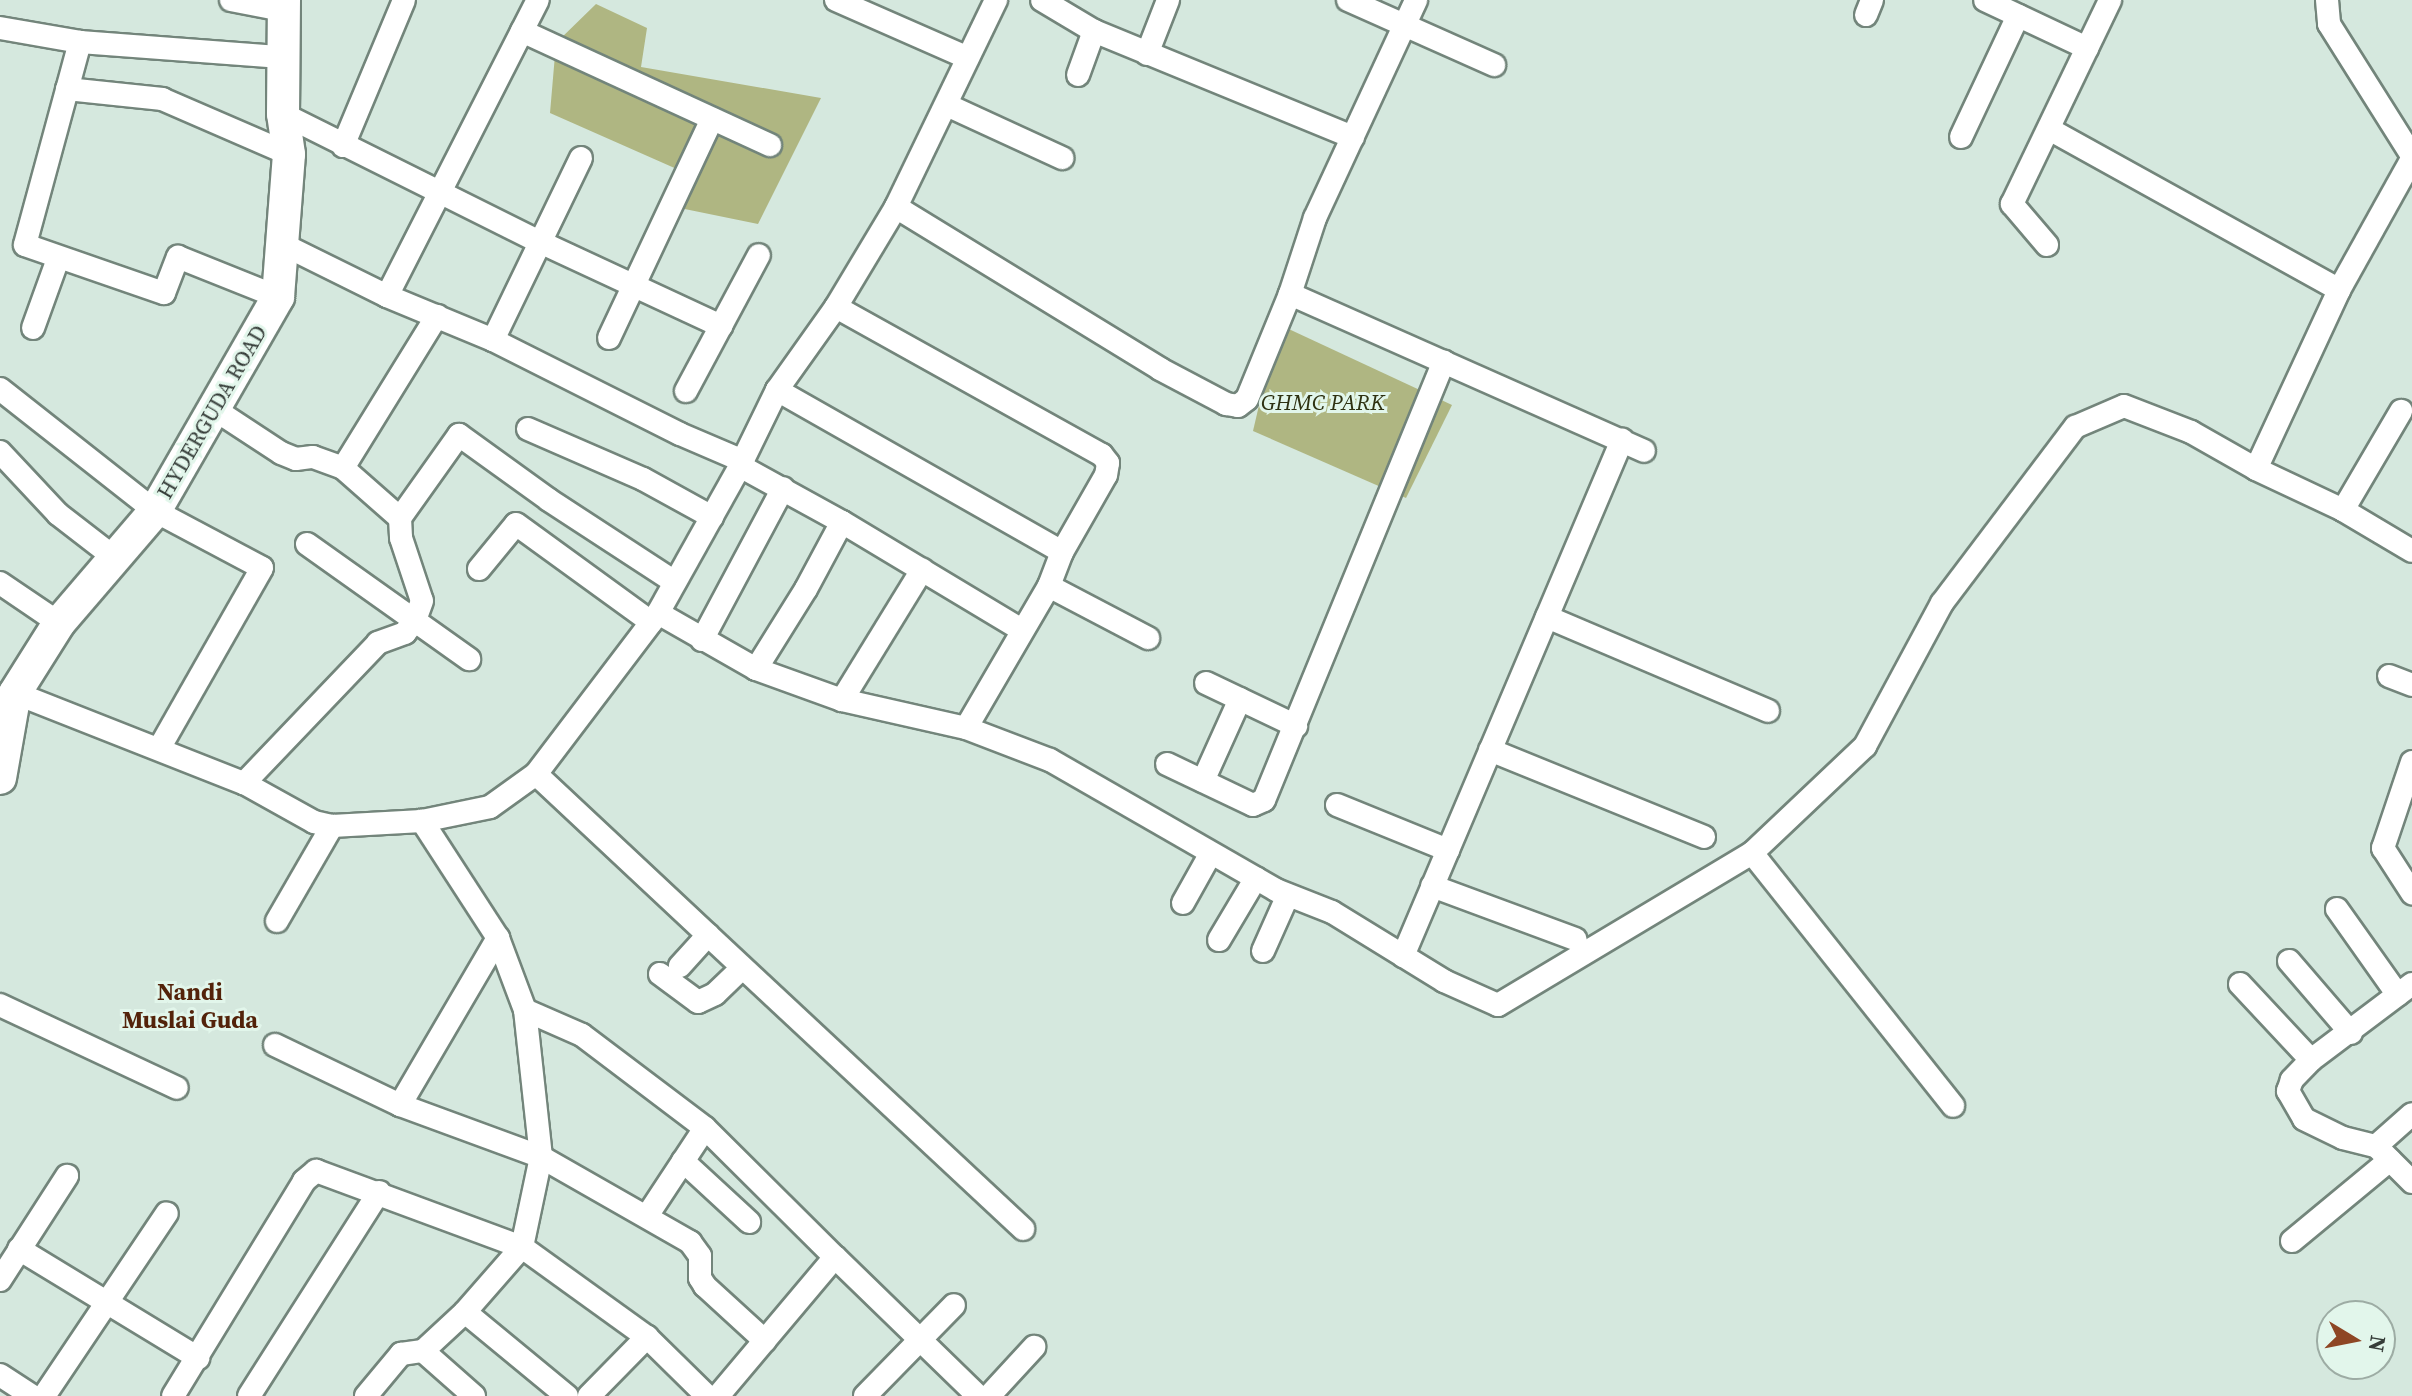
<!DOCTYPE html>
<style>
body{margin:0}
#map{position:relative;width:2412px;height:1396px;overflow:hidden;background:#d5e8de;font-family:"Source Serif 4",serif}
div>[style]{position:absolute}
.green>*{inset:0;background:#afb682}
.roads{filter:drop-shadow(2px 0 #73857b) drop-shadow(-2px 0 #73857b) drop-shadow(0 2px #73857b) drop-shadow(0 -2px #73857b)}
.street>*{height:22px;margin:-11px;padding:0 11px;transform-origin:11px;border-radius:11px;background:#fff}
.secondary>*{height:32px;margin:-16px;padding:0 16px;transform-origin:16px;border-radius:16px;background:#fff}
span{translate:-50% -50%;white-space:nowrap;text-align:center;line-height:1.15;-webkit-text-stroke:6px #e2f6eb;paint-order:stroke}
.park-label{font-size:22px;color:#2e3111;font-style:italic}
.street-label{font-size:22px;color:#363d39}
.neighbourhood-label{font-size:24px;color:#53230a;font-weight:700}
.north{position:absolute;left:2316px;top:1300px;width:80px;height:80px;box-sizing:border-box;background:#e2f6eb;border:2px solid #9daca4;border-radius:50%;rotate:100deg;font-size:22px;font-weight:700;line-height:32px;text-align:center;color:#363d39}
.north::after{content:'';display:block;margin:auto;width:28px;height:36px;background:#8e4624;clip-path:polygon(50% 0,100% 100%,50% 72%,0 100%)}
</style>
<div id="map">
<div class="green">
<div style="clip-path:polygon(596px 4px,647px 28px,641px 67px,821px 98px,758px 224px,670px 206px,679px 170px,550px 113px,556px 43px)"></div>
<div style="clip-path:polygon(1278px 324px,1452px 405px,1406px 498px,1253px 431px)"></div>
</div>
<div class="roads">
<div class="street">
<div style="left:231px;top:0;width:53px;rotate:10.9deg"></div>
<div style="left:836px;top:0;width:144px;rotate:23.7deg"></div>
<div style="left:1042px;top:0;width:61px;rotate:30.8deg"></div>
<div style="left:1094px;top:31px;width:280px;rotate:22.3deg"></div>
<div style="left:1348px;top:0;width:160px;rotate:24deg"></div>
<div style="left:1985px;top:0;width:113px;rotate:25.2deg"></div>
<div style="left:2327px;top:0;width:24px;rotate:85deg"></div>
<div style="left:2329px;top:24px;width:156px;rotate:57.8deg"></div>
<div style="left:1866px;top:15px;width:16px;rotate:-68deg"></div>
<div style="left:0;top:28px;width:81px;rotate:9.9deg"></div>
<div style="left:80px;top:42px;width:202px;rotate:4.3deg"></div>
<div style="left:522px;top:31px;width:273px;rotate:24.7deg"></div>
<div style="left:80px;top:42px;width:210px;rotate:105.2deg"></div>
<div style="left:25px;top:245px;width:147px;rotate:19.1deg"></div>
<div style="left:164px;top:293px;width:39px;rotate:-69deg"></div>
<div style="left:178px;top:257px;width:108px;rotate:21.8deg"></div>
<div style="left:1147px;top:54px;width:58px;rotate:-68.7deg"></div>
<div style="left:1078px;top:75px;width:47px;rotate:-70deg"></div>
<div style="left:67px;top:89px;width:96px;rotate:6deg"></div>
<div style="left:162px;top:99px;width:138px;rotate:23.4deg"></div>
<div style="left:947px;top:105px;width:127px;rotate:24.7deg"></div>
<div style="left:283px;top:114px;width:287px;rotate:26.5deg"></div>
<div style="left:540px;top:242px;width:200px;rotate:24.9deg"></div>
<div style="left:2049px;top:129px;width:332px;rotate:29deg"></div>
<div style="left:1961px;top:137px;width:134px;rotate:-64.8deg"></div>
<div style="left:343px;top:146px;width:158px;rotate:-67.3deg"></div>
<div style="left:896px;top:207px;width:310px;rotate:31.5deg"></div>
<div style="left:1160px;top:369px;width:75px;rotate:27.9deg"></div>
<div style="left:1226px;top:404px;width:12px;rotate:9deg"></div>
<div style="left:1238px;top:406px;width:11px;rotate:-38deg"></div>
<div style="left:1247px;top:399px;width:113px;rotate:-67.7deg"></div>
<div style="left:1290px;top:294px;width:80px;rotate:-71.8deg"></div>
<div style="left:1315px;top:218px;width:240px;rotate:-65.1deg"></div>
<div style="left:282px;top:244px;width:117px;rotate:26.3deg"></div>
<div style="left:387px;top:296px;width:115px;rotate:22.5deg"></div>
<div style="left:493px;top:340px;width:202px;rotate:-64.2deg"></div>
<div style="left:2047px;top:245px;width:54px;rotate:-130.5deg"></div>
<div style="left:2012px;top:204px;width:226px;rotate:-64.3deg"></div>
<div style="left:1290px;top:294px;width:387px;rotate:23.9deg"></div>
<div style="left:387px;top:296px;width:332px;rotate:-63deg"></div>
<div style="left:836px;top:307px;width:304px;rotate:29.1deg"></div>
<div style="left:1102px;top:455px;width:10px;rotate:53deg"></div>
<div style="left:1108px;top:463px;width:12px;rotate:99deg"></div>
<div style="left:1106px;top:475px;width:89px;rotate:119.7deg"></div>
<div style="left:1062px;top:552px;width:36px;rotate:111deg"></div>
<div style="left:1049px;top:586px;width:164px;rotate:120.3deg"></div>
<div style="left:33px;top:328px;width:73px;rotate:-70.1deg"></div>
<div style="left:609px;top:338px;width:242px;rotate:-64.8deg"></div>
<div style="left:493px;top:340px;width:209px;rotate:26.7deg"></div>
<div style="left:680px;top:434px;width:69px;rotate:23.2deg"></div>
<div style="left:0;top:389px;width:197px;rotate:38.2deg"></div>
<div style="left:155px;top:511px;width:121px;rotate:28deg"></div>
<div style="left:262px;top:568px;width:206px;rotate:119.7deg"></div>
<div style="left:777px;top:390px;width:328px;rotate:29.6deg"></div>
<div style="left:686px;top:391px;width:154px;rotate:-61.8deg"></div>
<div style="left:214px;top:409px;width:80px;rotate:33.3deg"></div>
<div style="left:281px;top:453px;width:16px;rotate:22deg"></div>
<div style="left:296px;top:459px;width:17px;rotate:-7deg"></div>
<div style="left:313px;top:457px;width:32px;rotate:20deg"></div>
<div style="left:343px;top:468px;width:76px;rotate:41.3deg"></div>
<div style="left:400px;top:518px;width:20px;rotate:87deg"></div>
<div style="left:401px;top:538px;width:66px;rotate:71.6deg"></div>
<div style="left:422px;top:601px;width:20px;rotate:110deg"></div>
<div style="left:415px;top:620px;width:16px;rotate:128deg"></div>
<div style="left:405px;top:633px;width:29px;rotate:160deg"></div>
<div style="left:378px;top:643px;width:194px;rotate:133.7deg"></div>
<div style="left:528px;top:429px;width:125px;rotate:23.5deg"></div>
<div style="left:643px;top:479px;width:79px;rotate:28.8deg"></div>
<div style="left:0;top:452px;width:85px;rotate:46.9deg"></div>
<div style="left:58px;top:514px;width:72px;rotate:37.7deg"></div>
<div style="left:740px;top:466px;width:116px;rotate:28.8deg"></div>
<div style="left:842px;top:522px;width:210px;rotate:31deg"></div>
<div style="left:343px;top:468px;width:179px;rotate:-58.3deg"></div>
<div style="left:2256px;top:469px;width:197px;rotate:-65.1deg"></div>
<div style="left:2339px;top:290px;width:150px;rotate:-60.9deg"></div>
<div style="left:2343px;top:510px;width:115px;rotate:-59.6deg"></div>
<div style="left:400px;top:518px;width:102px;rotate:-54.6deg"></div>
<div style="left:459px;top:435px;width:111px;rotate:35.8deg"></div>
<div style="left:549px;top:500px;width:150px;rotate:33.1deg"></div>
<div style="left:307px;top:544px;width:199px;rotate:35.4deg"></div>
<div style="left:479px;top:569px;width:58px;rotate:-50.6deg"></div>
<div style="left:516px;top:524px;width:167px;rotate:36deg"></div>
<div style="left:0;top:583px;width:71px;rotate:34.1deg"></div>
<div style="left:1049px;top:586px;width:112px;rotate:27.7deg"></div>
<div style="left:658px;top:613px;width:113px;rotate:29.7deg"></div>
<div style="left:756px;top:669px;width:91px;rotate:19.8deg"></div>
<div style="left:842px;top:700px;width:127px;rotate:12.7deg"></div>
<div style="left:966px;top:728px;width:90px;rotate:20.9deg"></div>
<div style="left:1050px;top:760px;width:261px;rotate:29.9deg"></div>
<div style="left:1276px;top:890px;width:60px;rotate:21.4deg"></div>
<div style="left:1332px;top:912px;width:132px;rotate:31.6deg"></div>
<div style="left:1444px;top:981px;width:59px;rotate:24deg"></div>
<div style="left:1498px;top:1005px;width:296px;rotate:-30.9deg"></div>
<div style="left:1752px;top:853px;width:156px;rotate:-43.4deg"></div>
<div style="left:1865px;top:746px;width:162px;rotate:-61.7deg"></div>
<div style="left:1942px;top:603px;width:221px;rotate:-52.9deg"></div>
<div style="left:2075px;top:427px;width:53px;rotate:-23.2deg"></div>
<div style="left:2124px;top:406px;width:72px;rotate:21.2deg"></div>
<div style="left:2191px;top:432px;width:75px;rotate:29.6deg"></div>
<div style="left:2256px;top:469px;width:96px;rotate:25.2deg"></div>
<div style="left:2343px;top:510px;width:80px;rotate:30.7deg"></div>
<div style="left:1547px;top:617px;width:240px;rotate:23deg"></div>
<div style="left:702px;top:640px;width:172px;rotate:-61.9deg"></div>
<div style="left:756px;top:669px;width:94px;rotate:-58deg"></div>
<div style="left:806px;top:589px;width:76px;rotate:-61.8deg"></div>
<div style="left:2389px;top:676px;width:25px;rotate:21deg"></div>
<div style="left:1206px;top:683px;width:100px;rotate:25.5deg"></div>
<div style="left:15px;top:693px;width:246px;rotate:21.5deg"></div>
<div style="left:244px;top:783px;width:80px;rotate:29.1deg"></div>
<div style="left:314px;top:822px;width:18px;rotate:13deg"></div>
<div style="left:332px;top:826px;width:90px;rotate:-3.2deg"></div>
<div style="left:422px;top:821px;width:69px;rotate:-11.6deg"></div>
<div style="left:490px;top:807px;width:57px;rotate:-35.7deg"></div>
<div style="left:536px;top:774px;width:202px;rotate:-52.8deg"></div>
<div style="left:658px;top:613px;width:168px;rotate:-60.8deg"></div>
<div style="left:740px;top:466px;width:85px;rotate:-64deg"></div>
<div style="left:777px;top:390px;width:102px;rotate:-54.6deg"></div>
<div style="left:836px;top:307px;width:117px;rotate:-59deg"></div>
<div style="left:896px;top:207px;width:230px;rotate:-64.2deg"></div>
<div style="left:842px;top:700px;width:153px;rotate:-58.4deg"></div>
<div style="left:1490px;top:750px;width:231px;rotate:22.1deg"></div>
<div style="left:2412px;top:762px;width:91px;rotate:108.6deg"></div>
<div style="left:2383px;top:848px;width:54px;rotate:57.2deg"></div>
<div style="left:1167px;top:764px;width:95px;rotate:25.5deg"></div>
<div style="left:1253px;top:805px;width:12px;rotate:-24deg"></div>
<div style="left:1264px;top:800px;width:474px;rotate:-67.7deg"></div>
<div style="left:536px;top:774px;width:236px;rotate:43.1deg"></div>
<div style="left:708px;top:935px;width:42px;rotate:132.1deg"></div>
<div style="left:1203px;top:781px;width:90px;rotate:-65.7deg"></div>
<div style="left:1337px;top:805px;width:120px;rotate:22.1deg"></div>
<div style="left:1752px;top:853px;width:323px;rotate:51.5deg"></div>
<div style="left:1432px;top:886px;width:153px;rotate:20.3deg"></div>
<div style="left:1183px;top:903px;width:57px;rotate:-60.8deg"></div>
<div style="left:2337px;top:909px;width:105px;rotate:54.7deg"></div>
<div style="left:277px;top:921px;width:110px;rotate:-59.9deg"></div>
<div style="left:708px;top:935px;width:431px;rotate:43deg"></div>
<div style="left:1219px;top:940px;width:72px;rotate:-59.2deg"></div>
<div style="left:1263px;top:951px;width:61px;rotate:-65.9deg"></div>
<div style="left:1403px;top:956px;width:561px;rotate:-67deg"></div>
<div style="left:2289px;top:961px;width:95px;rotate:49.3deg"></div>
<div style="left:660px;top:974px;width:47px;rotate:36.4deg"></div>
<div style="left:698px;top:1002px;width:19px;rotate:-25deg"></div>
<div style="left:715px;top:994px;width:37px;rotate:-44deg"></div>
<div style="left:2240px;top:984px;width:104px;rotate:46.9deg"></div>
<div style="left:2412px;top:984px;width:126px;rotate:143deg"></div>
<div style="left:2311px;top:1060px;width:28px;rotate:134deg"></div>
<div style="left:2292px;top:1080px;width:12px;rotate:110deg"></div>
<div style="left:2288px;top:1091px;width:32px;rotate:60deg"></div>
<div style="left:2304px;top:1119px;width:43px;rotate:26deg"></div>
<div style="left:2343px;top:1138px;width:34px;rotate:14deg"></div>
<div style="left:2376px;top:1146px;width:51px;rotate:45deg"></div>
<div style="left:0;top:1005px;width:195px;rotate:25.1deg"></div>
<div style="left:525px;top:1010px;width:62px;rotate:23.7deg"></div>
<div style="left:582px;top:1035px;width:154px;rotate:37.1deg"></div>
<div style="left:705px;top:1128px;width:183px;rotate:44.8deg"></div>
<div style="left:835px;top:1257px;width:182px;rotate:130.1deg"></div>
<div style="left:275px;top:1045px;width:139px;rotate:25.6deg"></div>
<div style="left:400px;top:1105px;width:150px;rotate:20.2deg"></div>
<div style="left:541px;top:1157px;width:172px;rotate:29.7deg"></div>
<div style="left:690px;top:1242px;width:17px;rotate:54deg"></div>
<div style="left:700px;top:1256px;width:22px;rotate:90deg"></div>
<div style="left:700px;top:1278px;width:9px;rotate:58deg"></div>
<div style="left:705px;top:1286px;width:81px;rotate:42.5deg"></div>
<div style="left:400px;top:1105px;width:194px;rotate:-59.6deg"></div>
<div style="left:2376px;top:1146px;width:48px;rotate:-41.6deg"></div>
<div style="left:683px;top:1161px;width:90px;rotate:42.7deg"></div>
<div style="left:647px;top:1216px;width:105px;rotate:-56.6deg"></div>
<div style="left:2292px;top:1241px;width:127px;rotate:-39.6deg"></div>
<div style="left:19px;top:1249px;width:210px;rotate:31.3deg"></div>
<div style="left:835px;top:1257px;width:199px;rotate:44.2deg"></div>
<div style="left:0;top:1280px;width:124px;rotate:-57.2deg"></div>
<div style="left:465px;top:1312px;width:132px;rotate:39.5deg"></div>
<div style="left:423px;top:1351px;width:68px;rotate:41.4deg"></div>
<div style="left:0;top:1375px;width:38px;rotate:33deg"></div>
<div style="left:44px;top:1396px;width:220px;rotate:-56.1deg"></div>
<div style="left:173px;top:1396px;width:252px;rotate:-58.6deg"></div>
<div style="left:304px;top:1181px;width:16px;rotate:-40deg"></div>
<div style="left:316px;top:1171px;width:220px;rotate:20.3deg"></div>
<div style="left:522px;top:1247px;width:154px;rotate:35.8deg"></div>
<div style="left:647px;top:1337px;width:84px;rotate:44.5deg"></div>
<div style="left:249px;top:1396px;width:242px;rotate:-57.5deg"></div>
<div style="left:366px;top:1396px;width:55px;rotate:-50.2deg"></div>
<div style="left:401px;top:1354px;width:22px;rotate:-8deg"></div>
<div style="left:423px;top:1351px;width:57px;rotate:-42.9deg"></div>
<div style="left:465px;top:1312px;width:86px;rotate:-48.8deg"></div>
<div style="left:522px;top:1247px;width:92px;rotate:-78.1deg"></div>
<div style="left:541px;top:1157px;width:148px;rotate:-96.2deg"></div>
<div style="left:525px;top:1010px;width:77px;rotate:-110.6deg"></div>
<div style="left:498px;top:938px;width:140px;rotate:-123deg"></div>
<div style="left:589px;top:1396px;width:83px;rotate:-45.5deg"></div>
<div style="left:865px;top:1396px;width:127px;rotate:-45.6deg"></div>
<div style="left:989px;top:1396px;width:67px;rotate:-47.4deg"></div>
</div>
<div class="secondary">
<div style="left:0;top:778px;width:86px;rotate:-80deg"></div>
<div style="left:15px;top:693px;width:83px;rotate:-57.8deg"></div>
<div style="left:59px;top:623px;width:148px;rotate:-49.4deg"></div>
<div style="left:155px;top:511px;width:247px;rotate:-60.1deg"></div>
<div style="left:278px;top:297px;width:143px;rotate:-85.6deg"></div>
<div style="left:289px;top:154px;width:40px;rotate:-98.5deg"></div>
<div style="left:283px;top:114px;width:114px;rotate:-89.5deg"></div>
</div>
</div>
<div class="park-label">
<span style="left:1323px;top:403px">GHMC PARK</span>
</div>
<div class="street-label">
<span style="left:212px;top:412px;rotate:-60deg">HYDERGUDA ROAD</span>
</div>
<div class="neighbourhood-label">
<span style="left:190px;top:1006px">Nandi<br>Muslai Guda</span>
</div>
<div class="north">N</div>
</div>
